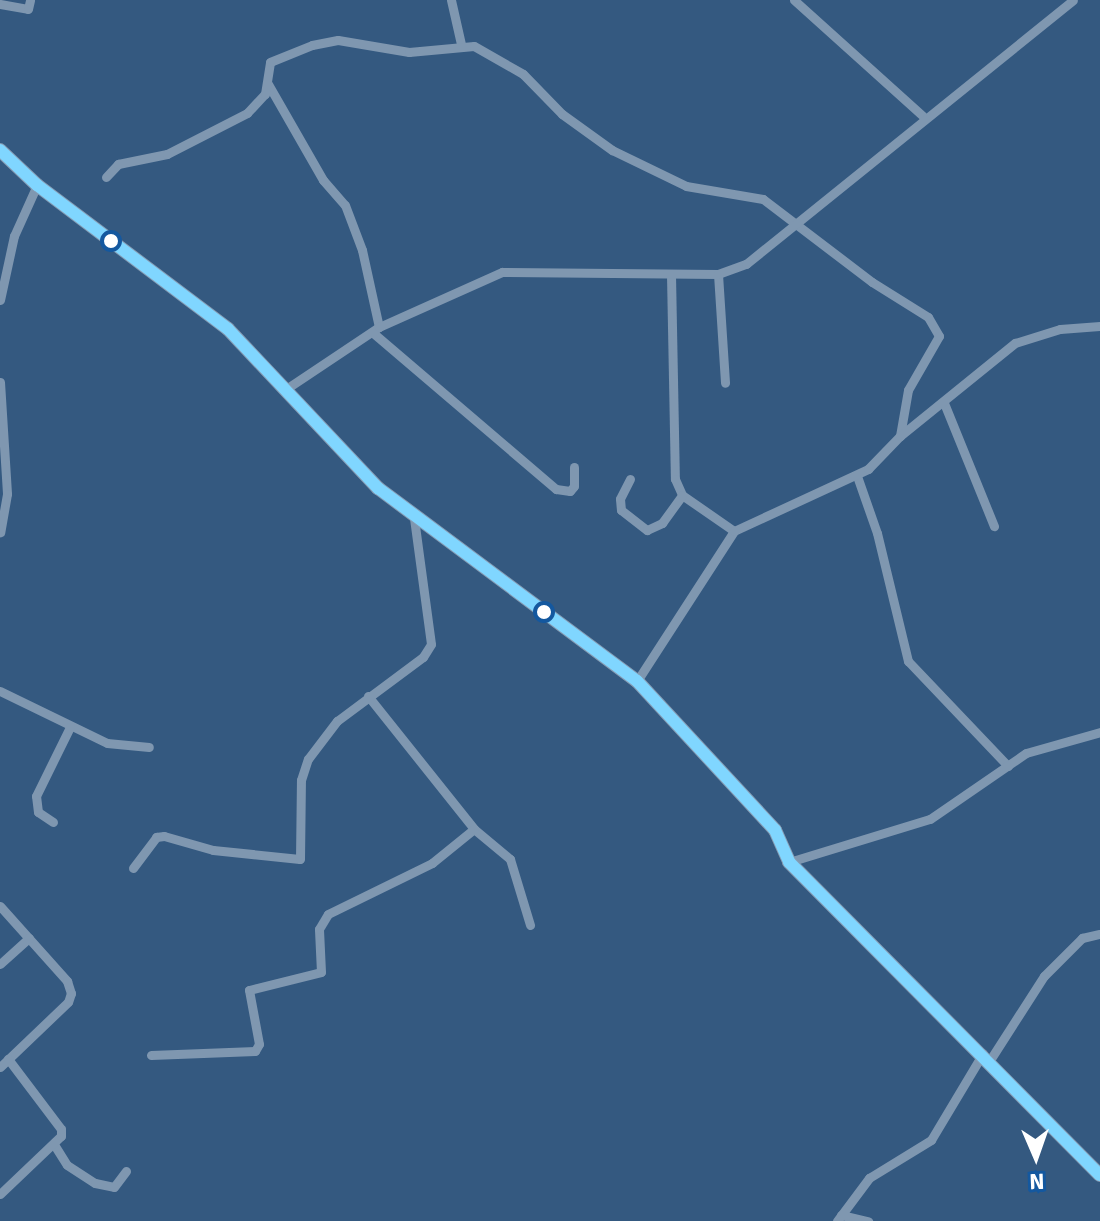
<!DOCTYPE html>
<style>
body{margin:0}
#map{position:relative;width:1100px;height:1221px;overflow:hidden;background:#345980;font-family:Signika,sans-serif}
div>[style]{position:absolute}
.street>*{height:9px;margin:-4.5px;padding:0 4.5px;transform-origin:4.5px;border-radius:4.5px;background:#7f97b0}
.secondary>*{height:14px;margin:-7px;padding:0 7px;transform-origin:7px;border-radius:7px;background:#869db5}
.bus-1>*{height:12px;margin:-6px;padding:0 6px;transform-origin:6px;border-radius:6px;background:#80d6ff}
.dots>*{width:22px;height:22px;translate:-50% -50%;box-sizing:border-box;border:4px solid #14589f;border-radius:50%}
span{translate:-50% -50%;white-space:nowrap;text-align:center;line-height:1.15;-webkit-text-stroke:8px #14589f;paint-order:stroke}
.north{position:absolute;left:996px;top:1117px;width:80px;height:80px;-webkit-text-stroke:6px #14589f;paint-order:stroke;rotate:178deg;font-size:22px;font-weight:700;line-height:32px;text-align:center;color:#fff}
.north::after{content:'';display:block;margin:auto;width:28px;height:36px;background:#fff;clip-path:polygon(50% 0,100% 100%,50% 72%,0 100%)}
</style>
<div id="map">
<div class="street">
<div style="left:451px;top:0;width:45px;rotate:77.2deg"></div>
<div style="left:794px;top:0;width:173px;rotate:42deg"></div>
<div style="left:0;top:4px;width:28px;rotate:10deg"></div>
<div style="left:28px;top:9px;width:9px;rotate:-77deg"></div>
<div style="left:268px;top:84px;width:111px;rotate:60.2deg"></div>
<div style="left:323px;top:180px;width:33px;rotate:49deg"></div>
<div style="left:345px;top:205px;width:48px;rotate:69.3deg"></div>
<div style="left:362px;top:250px;width:79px;rotate:77.6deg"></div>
<div style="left:106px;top:177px;width:18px;rotate:-47deg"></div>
<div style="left:118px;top:164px;width:50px;rotate:-11.5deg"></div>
<div style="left:167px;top:154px;width:90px;rotate:-27.1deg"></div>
<div style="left:247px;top:113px;width:26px;rotate:-47deg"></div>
<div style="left:265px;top:94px;width:32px;rotate:-81deg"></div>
<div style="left:270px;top:62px;width:45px;rotate:-22deg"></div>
<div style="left:312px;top:45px;width:26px;rotate:-11deg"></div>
<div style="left:338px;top:40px;width:72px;rotate:9.6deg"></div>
<div style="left:409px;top:52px;width:65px;rotate:-5.3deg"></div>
<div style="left:474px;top:46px;width:56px;rotate:29.7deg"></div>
<div style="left:523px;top:74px;width:56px;rotate:45.7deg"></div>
<div style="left:562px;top:114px;width:62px;rotate:35.8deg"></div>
<div style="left:612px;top:150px;width:82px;rotate:25.9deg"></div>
<div style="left:686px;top:186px;width:78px;rotate:9.6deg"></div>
<div style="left:763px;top:199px;width:137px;rotate:37.3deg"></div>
<div style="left:872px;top:282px;width:66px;rotate:32deg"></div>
<div style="left:928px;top:317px;width:22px;rotate:60deg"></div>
<div style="left:939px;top:336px;width:62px;rotate:119.9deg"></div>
<div style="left:908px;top:390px;width:47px;rotate:99.9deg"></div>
<div style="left:718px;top:274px;width:109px;rotate:86.3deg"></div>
<div style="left:671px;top:275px;width:204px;rotate:88.9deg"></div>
<div style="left:675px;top:479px;width:17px;rotate:66deg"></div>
<div style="left:682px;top:495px;width:63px;rotate:34.7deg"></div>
<div style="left:0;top:300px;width:66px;rotate:-77.7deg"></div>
<div style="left:14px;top:236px;width:56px;rotate:-65.7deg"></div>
<div style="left:372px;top:332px;width:242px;rotate:40.5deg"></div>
<div style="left:556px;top:489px;width:14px;rotate:8deg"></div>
<div style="left:570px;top:491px;width:6px;rotate:-51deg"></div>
<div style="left:574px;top:486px;width:19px;rotate:-90deg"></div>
<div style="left:0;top:382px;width:112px;rotate:86.4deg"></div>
<div style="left:7px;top:494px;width:39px;rotate:100deg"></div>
<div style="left:286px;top:389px;width:112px;rotate:-33.7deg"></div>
<div style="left:379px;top:327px;width:135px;rotate:-24.1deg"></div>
<div style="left:502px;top:272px;width:216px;rotate:0.5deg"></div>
<div style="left:718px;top:274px;width:30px;rotate:-20deg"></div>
<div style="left:746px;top:264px;width:420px;rotate:-38.9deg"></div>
<div style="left:944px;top:403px;width:133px;rotate:67.9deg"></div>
<div style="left:857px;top:476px;width:60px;rotate:70.7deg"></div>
<div style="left:877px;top:533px;width:132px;rotate:76.4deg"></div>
<div style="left:908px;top:661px;width:145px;rotate:46.4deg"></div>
<div style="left:630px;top:479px;width:22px;rotate:117deg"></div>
<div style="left:620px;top:499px;width:11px;rotate:85deg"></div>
<div style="left:621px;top:510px;width:33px;rotate:38deg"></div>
<div style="left:647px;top:530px;width:17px;rotate:-25deg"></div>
<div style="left:662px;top:523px;width:34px;rotate:-54deg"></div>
<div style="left:637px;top:681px;width:179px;rotate:-57.1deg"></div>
<div style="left:734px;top:531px;width:148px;rotate:-24.8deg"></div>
<div style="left:868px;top:469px;width:46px;rotate:-45.9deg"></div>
<div style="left:900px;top:436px;width:148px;rotate:-39deg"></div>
<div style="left:1015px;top:343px;width:47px;rotate:-17.3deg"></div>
<div style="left:1060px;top:329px;width:40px;rotate:-4.3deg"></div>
<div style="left:0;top:691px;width:119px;rotate:25.9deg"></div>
<div style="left:107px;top:743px;width:42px;rotate:5.4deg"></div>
<div style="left:368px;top:696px;width:170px;rotate:51.4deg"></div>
<div style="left:474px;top:829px;width:47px;rotate:39.8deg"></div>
<div style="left:510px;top:859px;width:69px;rotate:73.1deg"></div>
<div style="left:53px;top:822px;width:18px;rotate:-146deg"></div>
<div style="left:38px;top:812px;width:16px;rotate:-97deg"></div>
<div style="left:36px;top:796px;width:77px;rotate:-63.8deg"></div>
<div style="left:789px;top:862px;width:147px;rotate:-17deg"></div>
<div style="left:930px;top:819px;width:116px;rotate:-34.5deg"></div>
<div style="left:1026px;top:753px;width:77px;rotate:-15.8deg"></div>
<div style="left:133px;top:868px;width:39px;rotate:-53deg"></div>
<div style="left:156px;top:837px;width:8px;rotate:-7deg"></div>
<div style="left:164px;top:836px;width:51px;rotate:15.9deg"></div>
<div style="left:213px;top:850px;width:87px;rotate:5.9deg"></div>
<div style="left:300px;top:859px;width:79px;rotate:-89.3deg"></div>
<div style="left:301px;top:780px;width:22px;rotate:-72deg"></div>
<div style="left:308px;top:759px;width:48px;rotate:-52.7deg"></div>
<div style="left:337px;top:721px;width:107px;rotate:-36.7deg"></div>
<div style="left:423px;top:657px;width:15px;rotate:-58deg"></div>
<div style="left:431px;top:644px;width:127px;rotate:-97.7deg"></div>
<div style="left:0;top:906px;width:101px;rotate:48.2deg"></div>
<div style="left:67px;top:981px;width:13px;rotate:72deg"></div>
<div style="left:71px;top:993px;width:9px;rotate:108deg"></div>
<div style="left:68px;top:1002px;width:94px;rotate:136.3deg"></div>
<div style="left:0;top:964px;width:39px;rotate:-42deg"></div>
<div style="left:151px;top:1055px;width:104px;rotate:-2.2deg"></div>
<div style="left:255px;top:1051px;width:8px;rotate:-60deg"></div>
<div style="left:259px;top:1044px;width:55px;rotate:-100.5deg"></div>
<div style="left:249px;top:990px;width:74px;rotate:-14deg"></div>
<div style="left:321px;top:972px;width:43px;rotate:-92.7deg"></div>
<div style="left:319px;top:929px;width:17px;rotate:-59deg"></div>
<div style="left:328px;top:914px;width:116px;rotate:-26.1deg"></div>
<div style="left:432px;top:863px;width:54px;rotate:-39deg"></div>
<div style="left:990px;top:1060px;width:100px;rotate:-57.3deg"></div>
<div style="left:1044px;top:976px;width:54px;rotate:-45deg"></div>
<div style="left:1082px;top:938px;width:18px;rotate:-13deg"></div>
<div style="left:55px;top:1146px;width:22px;rotate:58deg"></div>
<div style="left:67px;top:1165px;width:33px;rotate:33deg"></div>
<div style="left:95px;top:1183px;width:19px;rotate:12deg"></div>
<div style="left:114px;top:1187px;width:20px;rotate:-53deg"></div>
<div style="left:0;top:1194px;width:84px;rotate:-43.6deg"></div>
<div style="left:61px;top:1136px;width:7px;rotate:-90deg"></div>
<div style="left:61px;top:1129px;width:88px;rotate:-127.1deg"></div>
<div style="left:841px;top:1215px;width:28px;rotate:13deg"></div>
<div style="left:837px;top:1221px;width:54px;rotate:-53.3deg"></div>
<div style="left:869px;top:1178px;width:73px;rotate:-31.5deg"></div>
<div style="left:931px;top:1140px;width:101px;rotate:-59.1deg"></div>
</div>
<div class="secondary">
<div style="left:0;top:150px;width:51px;rotate:43.4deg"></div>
<div style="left:37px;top:185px;width:239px;rotate:37deg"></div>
<div style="left:228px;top:329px;width:219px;rotate:46.7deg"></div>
<div style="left:378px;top:488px;width:323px;rotate:36.7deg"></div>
<div style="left:637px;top:681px;width:203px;rotate:47.2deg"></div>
<div style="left:775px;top:830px;width:35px;rotate:66deg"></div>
<div style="left:789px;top:862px;width:441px;rotate:45.2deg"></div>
</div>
<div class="bus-1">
<div style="left:0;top:150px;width:51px;rotate:43.4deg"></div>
<div style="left:37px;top:185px;width:239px;rotate:37deg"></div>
<div style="left:228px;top:329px;width:219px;rotate:46.7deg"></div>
<div style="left:378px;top:488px;width:323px;rotate:36.7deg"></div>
<div style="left:637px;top:681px;width:203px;rotate:47.2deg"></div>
<div style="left:775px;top:830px;width:35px;rotate:66deg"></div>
<div style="left:789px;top:862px;width:441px;rotate:45.2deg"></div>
</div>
<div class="dots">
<div style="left:111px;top:241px;background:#fff"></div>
<div style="left:544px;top:612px;background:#fff"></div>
</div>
<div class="north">N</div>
</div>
